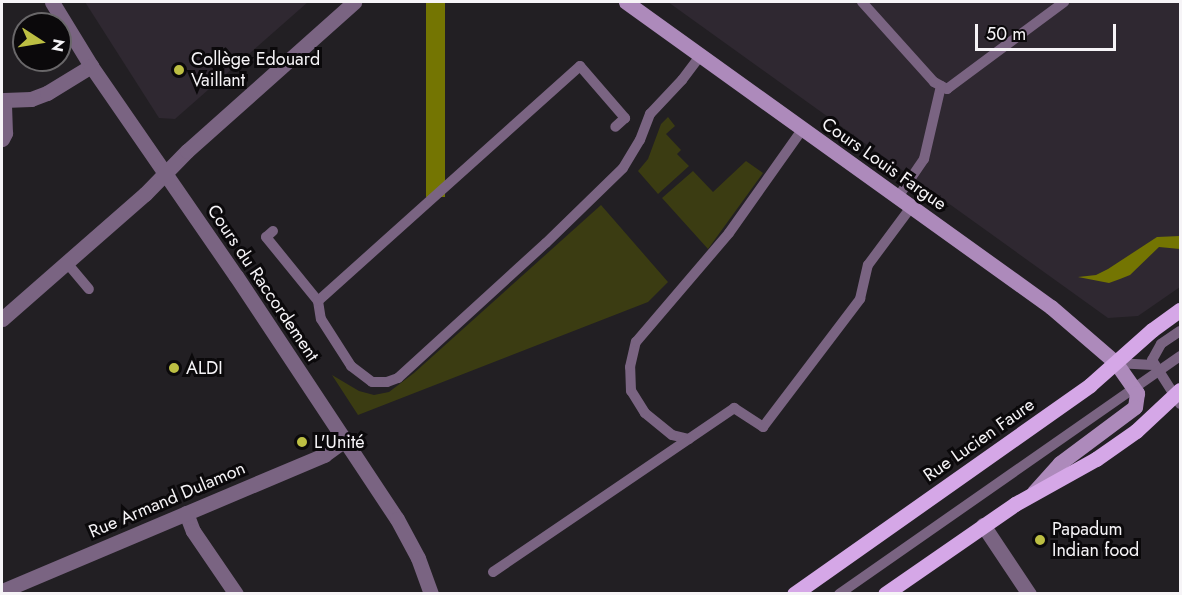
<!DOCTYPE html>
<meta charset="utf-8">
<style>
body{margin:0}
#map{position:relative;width:1182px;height:595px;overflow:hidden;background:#221f23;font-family:Jost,sans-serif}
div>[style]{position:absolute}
.built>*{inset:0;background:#2f2831}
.green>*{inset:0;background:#3b3c12}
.water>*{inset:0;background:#747502;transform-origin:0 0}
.service>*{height:10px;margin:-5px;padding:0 5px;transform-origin:5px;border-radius:5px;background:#7a6482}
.pedestrian>*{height:15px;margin:-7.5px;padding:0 7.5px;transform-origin:7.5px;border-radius:7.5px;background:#7a6482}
.minor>*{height:15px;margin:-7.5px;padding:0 7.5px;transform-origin:7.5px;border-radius:7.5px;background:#7a6482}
.tertiary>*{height:15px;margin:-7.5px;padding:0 7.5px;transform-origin:7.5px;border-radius:7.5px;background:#7a6482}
.secondary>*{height:15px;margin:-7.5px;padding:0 7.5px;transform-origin:7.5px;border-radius:7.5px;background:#ad8abb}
.primary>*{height:15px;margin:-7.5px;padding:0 7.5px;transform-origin:7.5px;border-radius:7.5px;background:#d5a7e7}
.dots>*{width:16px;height:16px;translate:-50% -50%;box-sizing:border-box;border:3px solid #0b090b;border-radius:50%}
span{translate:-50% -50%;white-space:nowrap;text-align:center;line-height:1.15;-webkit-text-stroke:6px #0b090b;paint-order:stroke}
.poi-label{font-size:18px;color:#f6f4f7}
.left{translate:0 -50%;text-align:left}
.street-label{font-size:18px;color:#f6f4f7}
.frame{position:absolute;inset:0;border:3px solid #f6f4f7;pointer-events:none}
.north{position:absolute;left:12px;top:12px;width:60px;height:60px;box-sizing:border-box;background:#0b090b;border:2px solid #696769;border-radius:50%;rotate:102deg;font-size:16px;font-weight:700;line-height:24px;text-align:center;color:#f6f4f7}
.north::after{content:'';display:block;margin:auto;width:21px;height:27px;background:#bdbf43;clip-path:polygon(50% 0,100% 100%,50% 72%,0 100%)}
.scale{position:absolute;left:975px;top:24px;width:141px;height:27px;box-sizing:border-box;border:3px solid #f6f4f7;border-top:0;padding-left:8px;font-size:18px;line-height:21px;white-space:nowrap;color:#f6f4f7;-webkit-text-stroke:4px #0b090b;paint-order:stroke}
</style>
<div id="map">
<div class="built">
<div style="clip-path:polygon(85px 2px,308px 2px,175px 119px,159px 118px)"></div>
<div style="clip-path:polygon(668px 2px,1180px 2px,1180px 287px,1138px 316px,1108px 318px)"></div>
</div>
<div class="green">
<div style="clip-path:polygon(668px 117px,675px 126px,666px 134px,681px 150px,677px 154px,689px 166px,658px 194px,638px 171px,648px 159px,661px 124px)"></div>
<div style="clip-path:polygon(746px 161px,763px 173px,708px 249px,662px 198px,693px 171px,713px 192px)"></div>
<div style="clip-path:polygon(601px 205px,668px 282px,648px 302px,358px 415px,332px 375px,359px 391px,374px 395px,389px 392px,414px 373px)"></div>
</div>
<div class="water">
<div style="left:426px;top:2px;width:19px;height:195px"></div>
<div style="clip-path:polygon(1180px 236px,1180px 249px,1159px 247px,1130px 275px,1120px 279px,1109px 283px,1078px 277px,1096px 275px,1108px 269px,1157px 237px)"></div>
</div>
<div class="service">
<div style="left:862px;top:2px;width:108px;rotate:48deg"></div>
<div style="left:934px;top:82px;width:15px;rotate:28deg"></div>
<div style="left:947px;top:89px;width:146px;rotate:-36.6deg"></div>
<div style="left:898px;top:197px;width:46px;rotate:-55.6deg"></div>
<div style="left:924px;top:159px;width:75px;rotate:-76.9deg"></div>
<div style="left:273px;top:231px;width:9px;rotate:139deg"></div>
<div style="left:266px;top:237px;width:82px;rotate:50.9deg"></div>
<div style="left:318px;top:301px;width:18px;rotate:81deg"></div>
<div style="left:321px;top:319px;width:56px;rotate:57.4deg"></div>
<div style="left:351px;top:366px;width:26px;rotate:37deg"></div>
<div style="left:372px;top:382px;width:15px"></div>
<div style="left:387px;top:382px;width:12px;rotate:-20deg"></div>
<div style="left:398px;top:378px;width:200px;rotate:-42.4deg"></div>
<div style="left:546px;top:243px;width:107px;rotate:-44.2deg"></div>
<div style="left:623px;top:168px;width:33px;rotate:-59deg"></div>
<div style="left:640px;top:140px;width:28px;rotate:-69deg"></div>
<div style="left:650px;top:114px;width:47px;rotate:-46.7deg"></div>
<div style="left:682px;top:80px;width:30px;rotate:-53deg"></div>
<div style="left:67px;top:263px;width:34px;rotate:50deg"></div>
<div style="left:318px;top:301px;width:352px;rotate:-41.9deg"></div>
<div style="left:580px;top:66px;width:69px;rotate:49.1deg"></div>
<div style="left:625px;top:118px;width:13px;rotate:138deg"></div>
<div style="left:1180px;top:331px;width:23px;rotate:146deg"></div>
<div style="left:1161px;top:344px;width:18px;rotate:119deg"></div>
<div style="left:1152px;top:360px;width:52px;rotate:57.5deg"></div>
<div style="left:1116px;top:363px;width:37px;rotate:3deg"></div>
<div style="left:689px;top:439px;width:17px;rotate:-167deg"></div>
<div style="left:672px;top:435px;width:35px;rotate:-141deg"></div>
<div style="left:645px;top:413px;width:26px;rotate:-122deg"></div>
<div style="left:631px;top:391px;width:24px;rotate:-92deg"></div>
<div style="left:630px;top:367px;width:26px;rotate:-77deg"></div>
<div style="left:636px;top:342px;width:143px;rotate:-49.5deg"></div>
<div style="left:729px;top:233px;width:126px;rotate:-54.7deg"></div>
<div style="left:493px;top:572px;width:292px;rotate:-34.2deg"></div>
<div style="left:734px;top:408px;width:35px;rotate:33deg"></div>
<div style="left:763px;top:427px;width:161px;rotate:-52.8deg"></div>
<div style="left:860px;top:299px;width:35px;rotate:-77deg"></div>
<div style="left:868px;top:265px;width:72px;rotate:-53.4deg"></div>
<div style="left:839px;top:594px;width:416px;rotate:-34.9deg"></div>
</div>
<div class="pedestrian">
<div style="left:983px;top:525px;width:83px;rotate:56.3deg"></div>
</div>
<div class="minor">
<div style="left:2px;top:139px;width:7px;rotate:-63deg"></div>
<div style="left:5px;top:133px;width:33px;rotate:-92deg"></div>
<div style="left:4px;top:100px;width:27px;rotate:-2deg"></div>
<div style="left:31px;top:99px;width:17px;rotate:-21deg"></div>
<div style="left:47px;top:93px;width:52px;rotate:-31.5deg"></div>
<div style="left:186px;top:513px;width:19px;rotate:69deg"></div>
<div style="left:193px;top:531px;width:76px;rotate:55.7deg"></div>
<div style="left:2px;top:591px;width:350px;rotate:-22.9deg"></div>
<div style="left:324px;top:455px;width:26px;rotate:-36deg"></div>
</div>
<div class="tertiary">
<div style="left:52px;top:2px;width:75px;rotate:58.6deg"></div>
<div style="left:91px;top:66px;width:255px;rotate:55.4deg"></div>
<div style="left:236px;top:276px;width:291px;rotate:56.5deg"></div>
<div style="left:397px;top:519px;width:44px;rotate:61.7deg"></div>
<div style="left:418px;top:558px;width:38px;rotate:70deg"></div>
<div style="left:2px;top:319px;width:190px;rotate:-41.2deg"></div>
<div style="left:145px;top:194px;width:60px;rotate:-45.7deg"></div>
<div style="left:187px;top:151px;width:224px;rotate:-41.7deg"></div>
</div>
<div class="secondary">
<div style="left:626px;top:2px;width:523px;rotate:35.67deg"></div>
<div style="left:1051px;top:307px;width:86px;rotate:40.7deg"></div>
<div style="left:1116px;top:363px;width:37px;rotate:55deg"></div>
<div style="left:1137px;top:393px;width:14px;rotate:98deg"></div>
<div style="left:1135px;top:407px;width:94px;rotate:143.3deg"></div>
<div style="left:1060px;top:463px;width:39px;rotate:132deg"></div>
</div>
<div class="primary">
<div style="left:794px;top:594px;width:362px;rotate:-35.2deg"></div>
<div style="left:1090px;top:385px;width:83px;rotate:-41.6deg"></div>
<div style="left:1152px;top:330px;width:34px;rotate:-36deg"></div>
<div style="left:885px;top:594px;width:158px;rotate:-34.7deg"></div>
<div style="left:1015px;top:504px;width:93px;rotate:-29.1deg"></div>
<div style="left:1096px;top:459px;width:49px;rotate:-35deg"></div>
<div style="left:1136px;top:431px;width:60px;rotate:-43deg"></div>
</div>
<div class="dots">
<div style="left:179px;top:70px;background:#bdbf43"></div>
<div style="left:174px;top:368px;background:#bdbf43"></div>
<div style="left:302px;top:442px;background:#bdbf43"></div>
<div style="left:1040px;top:540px;background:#bdbf43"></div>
</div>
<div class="poi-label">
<span class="left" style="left:191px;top:70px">Collège Edouard<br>Vaillant</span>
<span class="left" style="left:186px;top:368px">ALDI</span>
<span class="left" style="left:314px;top:442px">L'Unité</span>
<span class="left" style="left:1052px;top:540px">Papadum<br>Indian food</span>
</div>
<div class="street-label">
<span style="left:884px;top:164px;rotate:35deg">Cours Louis Fargue</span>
<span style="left:263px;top:283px;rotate:56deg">Cours du Raccordement</span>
<span style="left:979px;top:440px;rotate:-35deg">Rue Lucien Faure</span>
<span style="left:167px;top:500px;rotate:-23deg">Rue Armand Dulamon</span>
</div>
<div class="frame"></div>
<div class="north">N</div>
<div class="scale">50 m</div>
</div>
